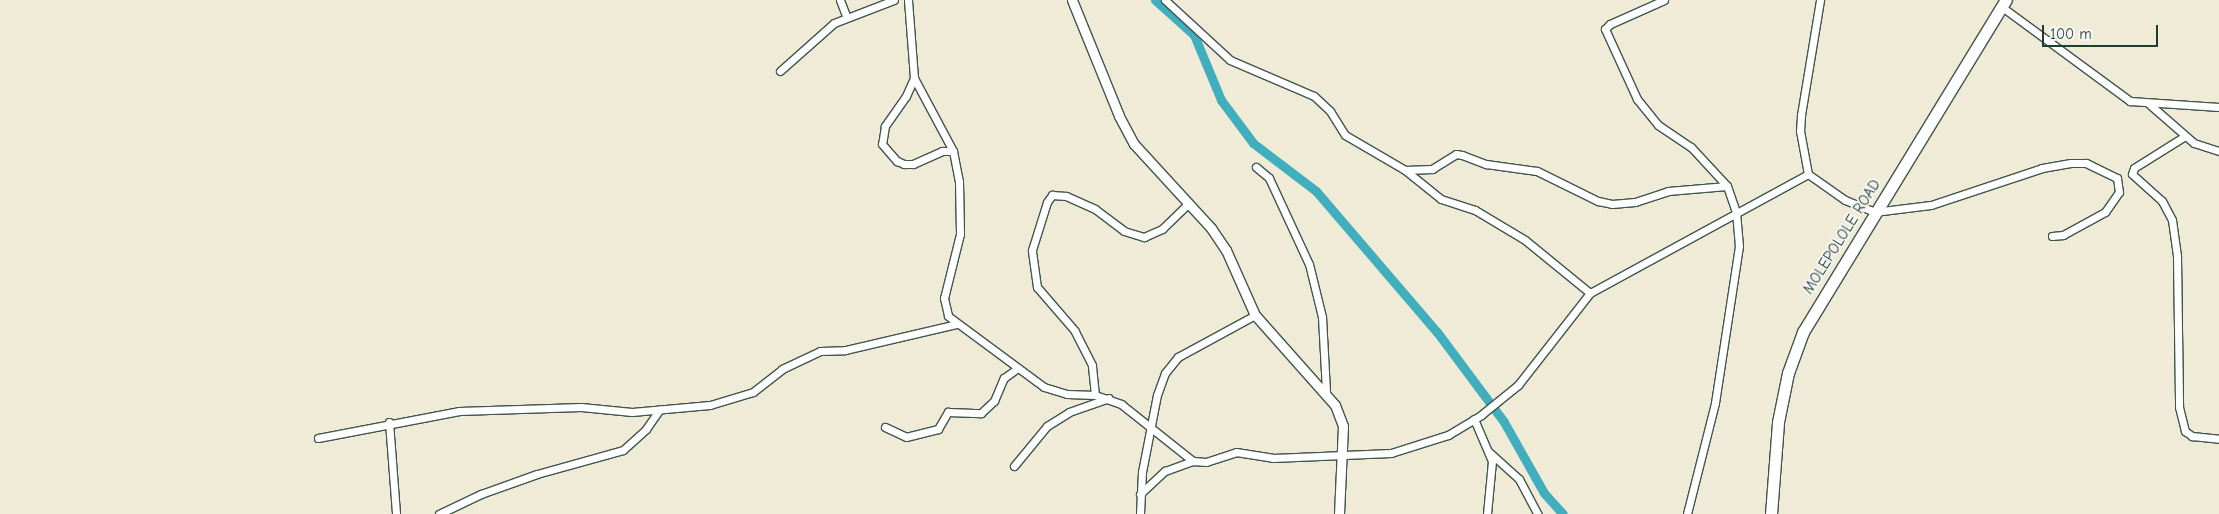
<!DOCTYPE html>
<style>
body{margin:0}
#map{position:relative;width:2219px;height:514px;overflow:hidden;background:#efebd6;font-family:"Comic Neue",sans-serif}
div>[style]{position:absolute}
.canal>*{height:9px;margin:-4.5px;padding:0 4.5px;transform-origin:4.5px;border-radius:4.5px;background:#41aebe}
.roads{filter:drop-shadow(1px 0 #3e574c) drop-shadow(-1px 0 #3e574c) drop-shadow(0 1px #3e574c) drop-shadow(0 -1px #3e574c)}
.minor>*{height:7px;margin:-3.5px;padding:0 3.5px;transform-origin:3.5px;border-radius:3.5px;background:#fff}
.tertiary>*{height:9px;margin:-4.5px;padding:0 4.5px;transform-origin:4.5px;border-radius:4.5px;background:#fff}
.primary>*{height:11px;margin:-5.5px;padding:0 5.5px;transform-origin:5.5px;border-radius:5.5px;background:#fff}
span{translate:-50% -50%;white-space:nowrap;text-align:center;line-height:1.15;-webkit-text-stroke:4px #f6f6f2;paint-order:stroke}
.street-label{font-size:15px;color:#1f3d34}
.scale{position:absolute;left:2042px;top:25px;width:116px;height:22px;box-sizing:border-box;border:2px solid #1f3d34;border-top:0;padding-left:6px;font-size:15px;line-height:18px;white-space:nowrap;color:#1f3d34;-webkit-text-stroke:4px #f6f6f2;paint-order:stroke}
</style>
<div id="map">
<div class="canal">
<div style="left:1155px;top:0;width:52px;rotate:41.9deg"></div>
<div style="left:1194px;top:35px;width:70px;rotate:67.4deg"></div>
<div style="left:1221px;top:100px;width:54px;rotate:53.3deg"></div>
<div style="left:1253px;top:143px;width:79px;rotate:37.3deg"></div>
<div style="left:1316px;top:191px;width:186px;rotate:49.4deg"></div>
<div style="left:1437px;top:332px;width:112px;rotate:53.3deg"></div>
<div style="left:1504px;top:422px;width:81px;rotate:60.6deg"></div>
<div style="left:1544px;top:493px;width:28px;rotate:48deg"></div>
</div>
<div class="roads">
<div class="minor">
<div style="left:840px;top:0;width:17px;rotate:69deg"></div>
<div style="left:908px;top:0;width:78px;rotate:85.6deg"></div>
<div style="left:914px;top:78px;width:83px;rotate:61.9deg"></div>
<div style="left:953px;top:151px;width:31px;rotate:79deg"></div>
<div style="left:959px;top:181px;width:53px;rotate:88.9deg"></div>
<div style="left:960px;top:234px;width:66px;rotate:104deg"></div>
<div style="left:944px;top:298px;width:18px;rotate:77deg"></div>
<div style="left:948px;top:316px;width:119px;rotate:36.5deg"></div>
<div style="left:1044px;top:387px;width:24px;rotate:17deg"></div>
<div style="left:1067px;top:394px;width:28px;rotate:2deg"></div>
<div style="left:1095px;top:395px;width:28px;rotate:19deg"></div>
<div style="left:1121px;top:404px;width:92px;rotate:38.4deg"></div>
<div style="left:1193px;top:461px;width:13px;rotate:4deg"></div>
<div style="left:1206px;top:462px;width:32px;rotate:-18deg"></div>
<div style="left:1236px;top:452px;width:37px;rotate:9deg"></div>
<div style="left:1273px;top:458px;width:118px;rotate:-2.4deg"></div>
<div style="left:1391px;top:453px;width:60px;rotate:-17.5deg"></div>
<div style="left:1448px;top:435px;width:39px;rotate:-31deg"></div>
<div style="left:1481px;top:415px;width:48px;rotate:-39deg"></div>
<div style="left:1518px;top:385px;width:117px;rotate:-52deg"></div>
<div style="left:1590px;top:293px;width:248px;rotate:-28.6deg"></div>
<div style="left:1808px;top:174px;width:44px;rotate:-100.5deg"></div>
<div style="left:1800px;top:131px;width:16px;rotate:-86deg"></div>
<div style="left:1801px;top:115px;width:117px;rotate:-80.6deg"></div>
<div style="left:1165px;top:0;width:88px;rotate:42.7deg"></div>
<div style="left:1230px;top:60px;width:91px;rotate:23.2deg"></div>
<div style="left:1314px;top:96px;width:22px;rotate:43deg"></div>
<div style="left:1330px;top:111px;width:28px;rotate:58deg"></div>
<div style="left:1345px;top:135px;width:69px;rotate:30.3deg"></div>
<div style="left:1405px;top:170px;width:27px;rotate:-2deg"></div>
<div style="left:1432px;top:169px;width:28px;rotate:-32deg"></div>
<div style="left:1456px;top:154px;width:6px;rotate:9deg"></div>
<div style="left:1462px;top:155px;width:26px;rotate:21deg"></div>
<div style="left:1486px;top:164px;width:51px;rotate:7.8deg"></div>
<div style="left:1537px;top:171px;width:68px;rotate:26.2deg"></div>
<div style="left:1598px;top:201px;width:14px;rotate:12deg"></div>
<div style="left:1612px;top:204px;width:23px;rotate:-5deg"></div>
<div style="left:1635px;top:202px;width:35px;rotate:-18deg"></div>
<div style="left:1668px;top:191px;width:59px;rotate:-4.8deg"></div>
<div style="left:1664px;top:0;width:59px;rotate:156deg"></div>
<div style="left:1610px;top:24px;width:7px;rotate:135deg"></div>
<div style="left:1605px;top:29px;width:77px;rotate:65.4deg"></div>
<div style="left:1637px;top:99px;width:33px;rotate:51deg"></div>
<div style="left:1658px;top:125px;width:40px;rotate:34deg"></div>
<div style="left:1691px;top:147px;width:53px;rotate:47.3deg"></div>
<div style="left:1727px;top:186px;width:28px;rotate:71deg"></div>
<div style="left:1736px;top:212px;width:34px;rotate:85deg"></div>
<div style="left:1739px;top:246px;width:159px;rotate:98.7deg"></div>
<div style="left:1715px;top:403px;width:114px;rotate:104.2deg"></div>
<div style="left:2002px;top:7px;width:159px;rotate:36.3deg"></div>
<div style="left:2130px;top:101px;width:89px;rotate:3.9deg"></div>
<div style="left:780px;top:71px;width:72px;rotate:-41.6deg"></div>
<div style="left:834px;top:23px;width:64px;rotate:-21deg"></div>
<div style="left:914px;top:78px;width:20px;rotate:114deg"></div>
<div style="left:906px;top:96px;width:37px;rotate:125deg"></div>
<div style="left:885px;top:126px;width:18px;rotate:99deg"></div>
<div style="left:882px;top:144px;width:23px;rotate:49deg"></div>
<div style="left:897px;top:161px;width:8px;rotate:23deg"></div>
<div style="left:904px;top:164px;width:9px"></div>
<div style="left:913px;top:164px;width:32px;rotate:-24deg"></div>
<div style="left:942px;top:151px;width:11px"></div>
<div style="left:2148px;top:103px;width:61px;rotate:41deg"></div>
<div style="left:2194px;top:143px;width:26px;rotate:18deg"></div>
<div style="left:2185px;top:136px;width:60px;rotate:147.9deg"></div>
<div style="left:2134px;top:168px;width:6px;rotate:108deg"></div>
<div style="left:2132px;top:174px;width:40px;rotate:42deg"></div>
<div style="left:2162px;top:201px;width:21px;rotate:62deg"></div>
<div style="left:2172px;top:220px;width:37px;rotate:82deg"></div>
<div style="left:2177px;top:257px;width:150px;rotate:89.2deg"></div>
<div style="left:2179px;top:407px;width:25px;rotate:76deg"></div>
<div style="left:2185px;top:431px;width:9px;rotate:36deg"></div>
<div style="left:2192px;top:436px;width:27px;rotate:6deg"></div>
<div style="left:1256px;top:167px;width:17px;rotate:40deg"></div>
<div style="left:1269px;top:178px;width:95px;rotate:65.1deg"></div>
<div style="left:1309px;top:264px;width:55px;rotate:76.2deg"></div>
<div style="left:1322px;top:317px;width:75px;rotate:86.9deg"></div>
<div style="left:1405px;top:170px;width:46px;rotate:38.9deg"></div>
<div style="left:1441px;top:199px;width:36px;rotate:18deg"></div>
<div style="left:1475px;top:210px;width:58px;rotate:31deg"></div>
<div style="left:1525px;top:240px;width:84px;rotate:39.2deg"></div>
<div style="left:1808px;top:174px;width:45px;rotate:35.1deg"></div>
<div style="left:1845px;top:200px;width:31px;rotate:22deg"></div>
<div style="left:1874px;top:212px;width:57px;rotate:-7deg"></div>
<div style="left:1931px;top:205px;width:117px;rotate:-18.4deg"></div>
<div style="left:2042px;top:168px;width:29px;rotate:-10deg"></div>
<div style="left:2071px;top:163px;width:15px"></div>
<div style="left:2086px;top:163px;width:34px;rotate:26deg"></div>
<div style="left:2117px;top:178px;width:14px;rotate:82deg"></div>
<div style="left:2119px;top:192px;width:24px;rotate:125deg"></div>
<div style="left:2105px;top:212px;width:48px;rotate:151.3deg"></div>
<div style="left:2063px;top:235px;width:11px;rotate:175deg"></div>
<div style="left:1095px;top:395px;width:30px;rotate:-96deg"></div>
<div style="left:1092px;top:365px;width:38px;rotate:-117deg"></div>
<div style="left:1075px;top:331px;width:58px;rotate:-130.8deg"></div>
<div style="left:1037px;top:287px;width:37px;rotate:-98deg"></div>
<div style="left:1032px;top:250px;width:50px;rotate:-72.6deg"></div>
<div style="left:1047px;top:202px;width:9px;rotate:-54deg"></div>
<div style="left:1052px;top:195px;width:14px;rotate:4deg"></div>
<div style="left:1066px;top:196px;width:32px;rotate:24deg"></div>
<div style="left:1095px;top:209px;width:36px;rotate:37deg"></div>
<div style="left:1124px;top:231px;width:21px;rotate:17deg"></div>
<div style="left:1144px;top:237px;width:20px;rotate:-24deg"></div>
<div style="left:1162px;top:229px;width:37px;rotate:-44deg"></div>
<div style="left:1474px;top:419px;width:46px;rotate:66.8deg"></div>
<div style="left:1492px;top:461px;width:53px;rotate:95.4deg"></div>
<div style="left:389px;top:422px;width:92px;rotate:85.6deg"></div>
<div style="left:885px;top:427px;width:23px;rotate:25deg"></div>
<div style="left:906px;top:437px;width:33px;rotate:-14deg"></div>
<div style="left:938px;top:429px;width:20px;rotate:-60deg"></div>
<div style="left:948px;top:412px;width:33px;rotate:2deg"></div>
<div style="left:981px;top:413px;width:18px;rotate:-43deg"></div>
<div style="left:994px;top:401px;width:25px;rotate:-67deg"></div>
<div style="left:1004px;top:378px;width:17px;rotate:-36deg"></div>
<div style="left:318px;top:438px;width:144px;rotate:-10.8deg"></div>
<div style="left:459px;top:411px;width:122px;rotate:-1.9deg"></div>
<div style="left:581px;top:407px;width:51px;rotate:5.6deg"></div>
<div style="left:632px;top:412px;width:78px;rotate:-5.1deg"></div>
<div style="left:710px;top:405px;width:45px;rotate:-16.8deg"></div>
<div style="left:753px;top:392px;width:37px;rotate:-38deg"></div>
<div style="left:782px;top:369px;width:42px;rotate:-25.3deg"></div>
<div style="left:820px;top:351px;width:25px;rotate:-2deg"></div>
<div style="left:845px;top:350px;width:115px;rotate:-13.1deg"></div>
<div style="left:1489px;top:452px;width:40px;rotate:42deg"></div>
<div style="left:1519px;top:479px;width:40px;rotate:62deg"></div>
<div style="left:1014px;top:466px;width:52px;rotate:-50.5deg"></div>
<div style="left:1047px;top:426px;width:26px;rotate:-32deg"></div>
<div style="left:1069px;top:412px;width:42px;rotate:-19.3deg"></div>
<div style="left:1140px;top:494px;width:34px;rotate:-43deg"></div>
<div style="left:1165px;top:471px;width:30px;rotate:-20deg"></div>
<div style="left:439px;top:514px;width:47px;rotate:-25.5deg"></div>
<div style="left:481px;top:494px;width:59px;rotate:-19.7deg"></div>
<div style="left:537px;top:474px;width:89px;rotate:-15.6deg"></div>
<div style="left:623px;top:450px;width:31px;rotate:-42deg"></div>
<div style="left:646px;top:429px;width:24px;rotate:-55deg"></div>
<div style="left:1140px;top:514px;width:42px;rotate:-87.3deg"></div>
<div style="left:1142px;top:472px;width:78px;rotate:-79deg"></div>
<div style="left:1157px;top:395px;width:23px;rotate:-70deg"></div>
<div style="left:1165px;top:373px;width:21px;rotate:-51deg"></div>
<div style="left:1178px;top:357px;width:88px;rotate:-28.6deg"></div>
</div>
<div class="tertiary">
<div style="left:1072px;top:0;width:125px;rotate:67.9deg"></div>
<div style="left:1119px;top:116px;width:32px;rotate:62deg"></div>
<div style="left:1134px;top:144px;width:114px;rotate:47.5deg"></div>
<div style="left:1211px;top:228px;width:27px;rotate:56deg"></div>
<div style="left:1226px;top:250px;width:71px;rotate:66deg"></div>
<div style="left:1255px;top:315px;width:120px;rotate:48.4deg"></div>
<div style="left:1335px;top:405px;width:22px;rotate:69deg"></div>
<div style="left:1343px;top:426px;width:88px;rotate:92.6deg"></div>
</div>
<div class="primary">
<div style="left:1771px;top:514px;width:92px;rotate:-85.6deg"></div>
<div style="left:1778px;top:422px;width:50px;rotate:-78.5deg"></div>
<div style="left:1788px;top:373px;width:44px;rotate:-69.9deg"></div>
<div style="left:1803px;top:332px;width:389px;rotate:-58.6deg"></div>
</div>
</div>
<div class="street-label">
<span style="left:1842px;top:237px;rotate:-58deg">MOLEPOLOLE ROAD</span>
</div>
<div class="scale">100 m</div>
</div>
